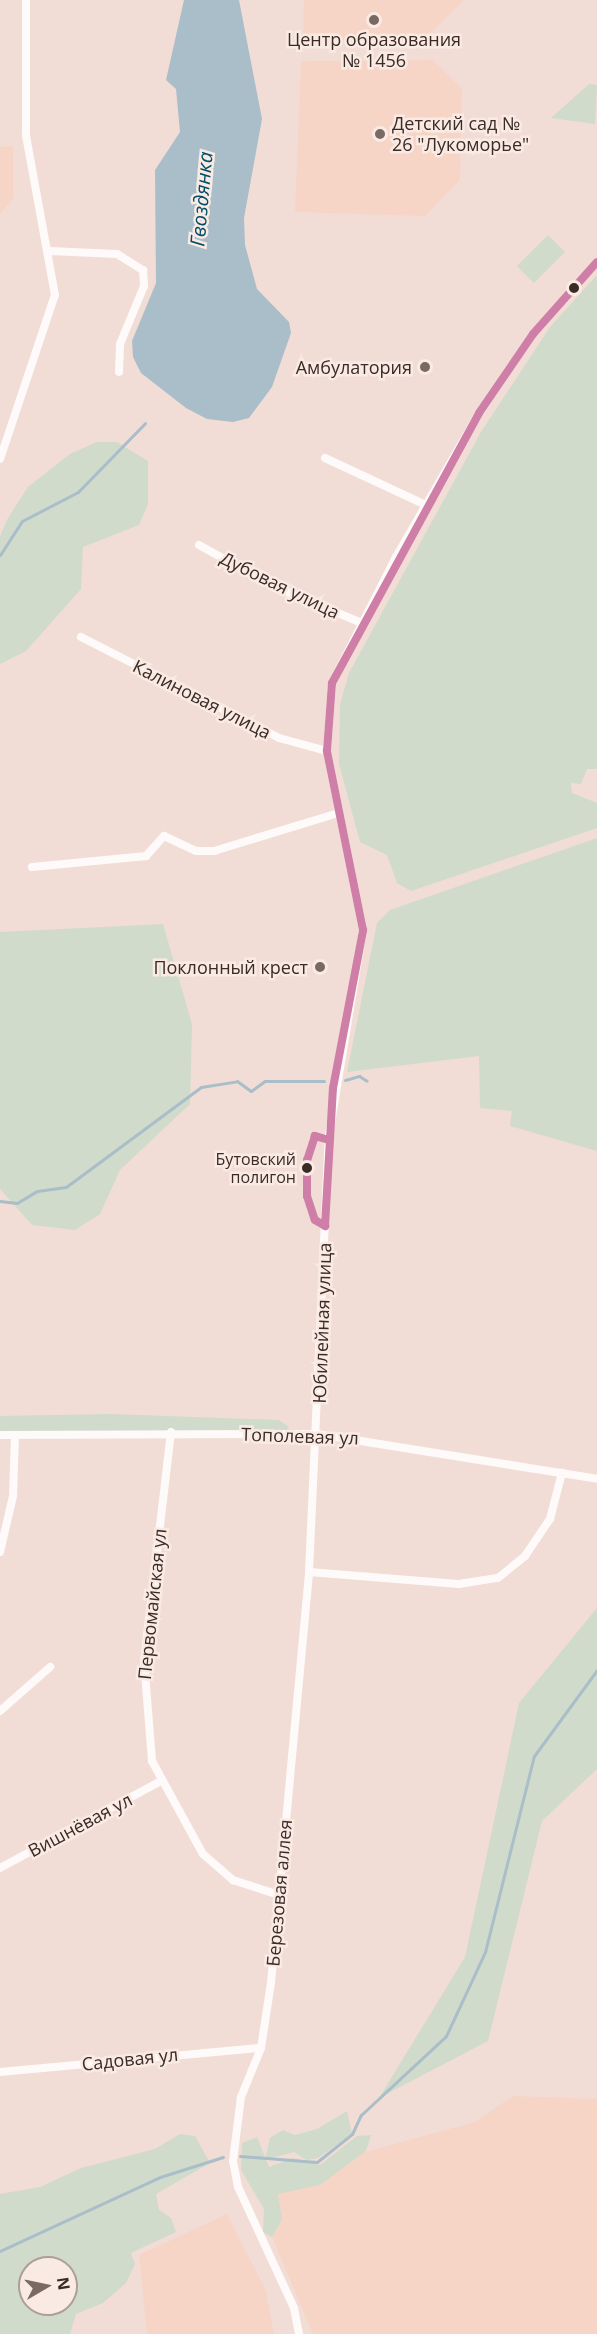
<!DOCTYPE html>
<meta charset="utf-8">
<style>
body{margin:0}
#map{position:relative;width:597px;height:2334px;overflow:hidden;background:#f1ddd5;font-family:"Open Sans",sans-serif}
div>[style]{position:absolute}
.built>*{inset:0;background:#f6d5c7}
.green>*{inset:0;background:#d0dbcb;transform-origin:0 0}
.water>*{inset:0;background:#a9bec8}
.stream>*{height:3px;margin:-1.5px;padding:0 1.5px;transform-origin:1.5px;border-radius:1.5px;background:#a9bec8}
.street>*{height:8px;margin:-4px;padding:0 4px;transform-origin:4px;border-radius:4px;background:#fdfaf9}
.bus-1>*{height:8px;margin:-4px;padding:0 4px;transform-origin:4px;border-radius:4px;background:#ce7ea7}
.dots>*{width:16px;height:16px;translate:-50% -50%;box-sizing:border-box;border:3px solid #faeae4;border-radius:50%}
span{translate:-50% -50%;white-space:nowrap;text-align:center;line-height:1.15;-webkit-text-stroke:5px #faeae4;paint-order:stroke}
.bus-label{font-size:16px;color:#3a2b26}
.right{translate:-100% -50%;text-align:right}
.poi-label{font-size:18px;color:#3a2b26}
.left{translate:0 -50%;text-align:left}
.street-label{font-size:18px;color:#3a2b26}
.water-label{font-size:20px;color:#004e68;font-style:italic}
.north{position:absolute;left:18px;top:2256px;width:60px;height:60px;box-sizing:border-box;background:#faeae4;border:2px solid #ad9e98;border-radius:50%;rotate:81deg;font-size:16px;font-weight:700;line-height:24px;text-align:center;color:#3a2b26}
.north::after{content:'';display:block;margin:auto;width:21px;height:27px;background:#7a6963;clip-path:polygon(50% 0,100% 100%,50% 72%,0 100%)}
</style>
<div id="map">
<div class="built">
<div style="clip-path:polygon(304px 0,464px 0,421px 42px,303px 39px)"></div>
<div style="clip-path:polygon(433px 60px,462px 89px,460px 180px,425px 216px,295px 212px,301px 61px)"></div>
<div style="clip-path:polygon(13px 146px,13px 199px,0 214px,0 147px)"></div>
<div style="clip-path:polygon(513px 2096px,597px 2099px,597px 2334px,313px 2334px,272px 2237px,282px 2220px,278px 2194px,345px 2167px,354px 2155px,475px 2122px)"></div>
<div style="clip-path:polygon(227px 2214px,266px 2291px,274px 2334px,147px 2334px,139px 2255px)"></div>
</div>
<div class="green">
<div style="clip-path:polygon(589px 84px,597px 85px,595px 124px,551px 118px)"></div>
<div style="left:548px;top:235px;width:24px;height:44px;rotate:45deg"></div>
<div style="clip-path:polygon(597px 275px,597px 769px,587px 769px,581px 784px,571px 783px,572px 793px,597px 803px,597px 828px,411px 891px,397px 883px,387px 855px,360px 842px,339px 764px,340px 704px,349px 673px,481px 432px,550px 327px)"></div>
<div style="clip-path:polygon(97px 442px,117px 442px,148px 461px,148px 504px,139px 525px,83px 547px,81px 589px,26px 651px,0 664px,0 536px,8px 518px,28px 487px,70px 454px)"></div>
<div style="clip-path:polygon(597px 838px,597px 1151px,510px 1126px,512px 1111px,480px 1108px,479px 1056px,347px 1072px,377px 923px,390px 910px)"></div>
<div style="clip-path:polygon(163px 924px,192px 1024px,190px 1104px,120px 1170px,100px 1214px,75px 1230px,32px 1225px,0 1189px,0 932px)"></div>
<div style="clip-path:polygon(111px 1414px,279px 1420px,289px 1427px,283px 1434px,0 1435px,0 1416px)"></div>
<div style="clip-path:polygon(597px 1608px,597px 1769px,542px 1821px,488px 2041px,379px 2098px,465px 1957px,519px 1703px)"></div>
<div style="clip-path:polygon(347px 2111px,352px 2134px,318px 2158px,306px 2160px,294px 2152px,265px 2160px,270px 2138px,283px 2130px,295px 2135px,317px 2129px)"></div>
<div style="clip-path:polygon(evenodd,180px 2134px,195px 2136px,210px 2163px,156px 2194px,159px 2210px,171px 2218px,176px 2232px,131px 2253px,135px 2264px,126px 2283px,103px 2303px,76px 2314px,70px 2334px,0 2334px,0 2194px,40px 2187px,81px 2168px,155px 2149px,180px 2134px,30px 2268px,66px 2268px,66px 2304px,30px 2304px,30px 2268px)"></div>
<div style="clip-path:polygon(371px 2135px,366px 2151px,320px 2185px,278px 2194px,282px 2220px,272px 2237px,263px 2232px,264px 2209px,241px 2170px,242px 2143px,257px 2137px,269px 2167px,293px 2158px,320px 2165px,357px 2136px)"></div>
</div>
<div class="water">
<div style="clip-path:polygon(184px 0,239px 0,262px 119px,244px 218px,245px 245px,257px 289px,289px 322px,291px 333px,272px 387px,249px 418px,233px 422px,207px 419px,186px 408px,141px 373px,133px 357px,132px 341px,156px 283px,155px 170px,180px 132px,176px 89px,166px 80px)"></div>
</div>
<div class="stream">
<div style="left:0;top:555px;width:40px;rotate:-57.1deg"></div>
<div style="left:22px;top:521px;width:63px;rotate:-27.4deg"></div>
<div style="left:78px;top:492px;width:96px;rotate:-45.8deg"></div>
<div style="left:345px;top:1080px;width:15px;rotate:-16deg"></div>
<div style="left:359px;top:1076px;width:9px;rotate:32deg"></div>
<div style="left:0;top:1201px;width:17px;rotate:7deg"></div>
<div style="left:17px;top:1203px;width:23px;rotate:-31deg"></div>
<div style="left:37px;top:1191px;width:29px;rotate:-8deg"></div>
<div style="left:66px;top:1187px;width:168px;rotate:-36.5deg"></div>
<div style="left:201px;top:1087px;width:36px;rotate:-9deg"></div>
<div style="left:237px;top:1081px;width:17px;rotate:36deg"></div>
<div style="left:251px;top:1091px;width:17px;rotate:-36deg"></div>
<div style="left:265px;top:1081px;width:59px"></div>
<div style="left:240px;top:2156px;width:77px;rotate:4.5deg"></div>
<div style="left:317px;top:2162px;width:45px;rotate:-38.7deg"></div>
<div style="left:352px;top:2134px;width:21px;rotate:-65deg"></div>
<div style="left:361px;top:2115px;width:116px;rotate:-42.9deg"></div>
<div style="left:446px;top:2036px;width:93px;rotate:-65.1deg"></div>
<div style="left:485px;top:1952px;width:202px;rotate:-76deg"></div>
<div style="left:534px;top:1756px;width:107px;rotate:-53.8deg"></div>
<div style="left:0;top:2251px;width:176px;rotate:-24.8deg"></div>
<div style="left:160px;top:2177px;width:66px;rotate:-17.6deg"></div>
</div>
<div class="street">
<div style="left:49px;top:251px;width:68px;rotate:2.5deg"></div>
<div style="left:117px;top:254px;width:31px;rotate:32deg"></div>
<div style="left:143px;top:270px;width:16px;rotate:86deg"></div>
<div style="left:144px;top:286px;width:63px;rotate:112.5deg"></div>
<div style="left:120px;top:344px;width:28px;rotate:92deg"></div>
<div style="left:325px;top:458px;width:111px;rotate:25deg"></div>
<div style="left:0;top:459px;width:173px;rotate:-71.5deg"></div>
<div style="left:55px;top:295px;width:163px;rotate:-100.3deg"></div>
<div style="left:26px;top:135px;width:135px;rotate:-90deg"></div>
<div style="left:199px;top:545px;width:82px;rotate:29.1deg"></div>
<div style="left:271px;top:585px;width:99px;rotate:22.7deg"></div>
<div style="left:81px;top:637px;width:222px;rotate:27deg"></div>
<div style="left:279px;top:738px;width:50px;rotate:15.2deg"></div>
<div style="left:32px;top:867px;width:115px;rotate:-5.5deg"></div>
<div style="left:146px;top:856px;width:27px;rotate:-48deg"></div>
<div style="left:164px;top:836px;width:35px;rotate:25deg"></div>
<div style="left:196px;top:851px;width:18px"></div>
<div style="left:214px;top:851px;width:130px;rotate:-17deg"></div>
<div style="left:171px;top:1432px;width:231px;rotate:96.7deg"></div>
<div style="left:144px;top:1661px;width:100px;rotate:85.4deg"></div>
<div style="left:152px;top:1761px;width:106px;rotate:61.3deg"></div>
<div style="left:203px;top:1854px;width:40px;rotate:41deg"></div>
<div style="left:233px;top:1880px;width:48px;rotate:18.1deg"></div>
<div style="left:0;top:1435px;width:317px;rotate:-0.2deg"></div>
<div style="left:317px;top:1434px;width:284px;rotate:9.1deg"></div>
<div style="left:0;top:1552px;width:57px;rotate:-76.9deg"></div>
<div style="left:13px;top:1496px;width:61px;rotate:-88.1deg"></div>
<div style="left:309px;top:1572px;width:150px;rotate:4.6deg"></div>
<div style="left:459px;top:1584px;width:39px;rotate:-9deg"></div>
<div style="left:498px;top:1578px;width:35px;rotate:-39deg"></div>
<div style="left:525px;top:1556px;width:45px;rotate:-56deg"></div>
<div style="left:550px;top:1519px;width:48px;rotate:-75.4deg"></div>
<div style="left:0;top:1711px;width:67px;rotate:-41.3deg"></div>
<div style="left:0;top:1868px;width:183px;rotate:-28.4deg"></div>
<div style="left:0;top:2072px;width:262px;rotate:-5.3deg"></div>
<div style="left:299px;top:2334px;width:26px;rotate:-101deg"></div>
<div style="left:294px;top:2308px;width:133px;rotate:-114.8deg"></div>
<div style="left:238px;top:2187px;width:26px;rotate:-101deg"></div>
<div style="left:233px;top:2161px;width:64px;rotate:-82.9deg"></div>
<div style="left:241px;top:2097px;width:53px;rotate:-67.8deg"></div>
<div style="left:261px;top:2048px;width:66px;rotate:-81.3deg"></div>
<div style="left:271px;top:1983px;width:413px;rotate:-84.7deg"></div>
<div style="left:309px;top:1572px;width:437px;rotate:-87.4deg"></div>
<div style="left:329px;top:1135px;width:208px;rotate:-80.6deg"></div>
<div style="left:363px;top:930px;width:183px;rotate:-101.4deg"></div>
<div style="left:327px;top:751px;width:68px;rotate:-85.8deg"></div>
<div style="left:332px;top:683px;width:141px;rotate:-63.1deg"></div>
<div style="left:396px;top:557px;width:166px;rotate:-60deg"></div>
<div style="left:479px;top:413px;width:96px;rotate:-55.6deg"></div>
<div style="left:533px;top:334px;width:96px;rotate:-48.4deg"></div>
</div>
<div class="bus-1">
<div style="left:329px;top:1140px;width:15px;rotate:-164deg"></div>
<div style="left:315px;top:1136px;width:25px;rotate:108deg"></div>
<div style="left:307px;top:1160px;width:36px;rotate:90deg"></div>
<div style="left:307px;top:1196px;width:25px;rotate:72deg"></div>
<div style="left:315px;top:1220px;width:12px;rotate:31deg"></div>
<div style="left:325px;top:1226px;width:138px;rotate:-86.7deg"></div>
<div style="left:333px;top:1088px;width:161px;rotate:-79.2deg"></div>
<div style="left:363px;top:930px;width:183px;rotate:-101.4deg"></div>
<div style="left:327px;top:751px;width:68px;rotate:-85.8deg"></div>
<div style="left:332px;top:683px;width:307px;rotate:-61.4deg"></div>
<div style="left:479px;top:413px;width:96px;rotate:-55.6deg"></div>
<div style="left:533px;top:334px;width:96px;rotate:-48.4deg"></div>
</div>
<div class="dots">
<div style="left:374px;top:20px;background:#7a6963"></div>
<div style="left:380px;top:134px;background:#7a6963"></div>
<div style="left:574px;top:288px;background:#3a2b26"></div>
<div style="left:425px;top:367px;background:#7a6963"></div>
<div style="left:320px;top:967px;background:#7a6963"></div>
<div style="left:307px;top:1168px;background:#3a2b26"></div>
</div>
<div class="bus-label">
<span class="right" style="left:296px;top:1168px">Бутовский<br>полигон</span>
</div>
<div class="poi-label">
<span style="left:374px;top:50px">Центр образования<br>№ 1456</span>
<span class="left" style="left:392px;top:134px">Детский сад №<br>26 "Лукоморье"</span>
<span class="right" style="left:412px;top:367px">Амбулатория</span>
<span class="right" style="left:308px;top:967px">Поклонный крест</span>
</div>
<div class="street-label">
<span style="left:280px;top:585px;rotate:26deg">Дубовая улица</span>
<span style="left:202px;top:699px;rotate:27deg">Калиновая улица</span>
<span style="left:322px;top:1323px;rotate:-88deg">Юбилейная улица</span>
<span style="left:300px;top:1436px;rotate:2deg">Тополевая ул</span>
<span style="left:152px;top:1604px;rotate:-84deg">Первомайская ул</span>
<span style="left:80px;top:1825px;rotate:-28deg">Вишнёвая ул</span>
<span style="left:279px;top:1893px;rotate:-85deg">Березовая аллея</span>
<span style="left:130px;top:2059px;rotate:-6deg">Садовая ул</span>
</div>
<div class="water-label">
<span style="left:201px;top:199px;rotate:-85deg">Гвоздянка</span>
</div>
<div class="north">N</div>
</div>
